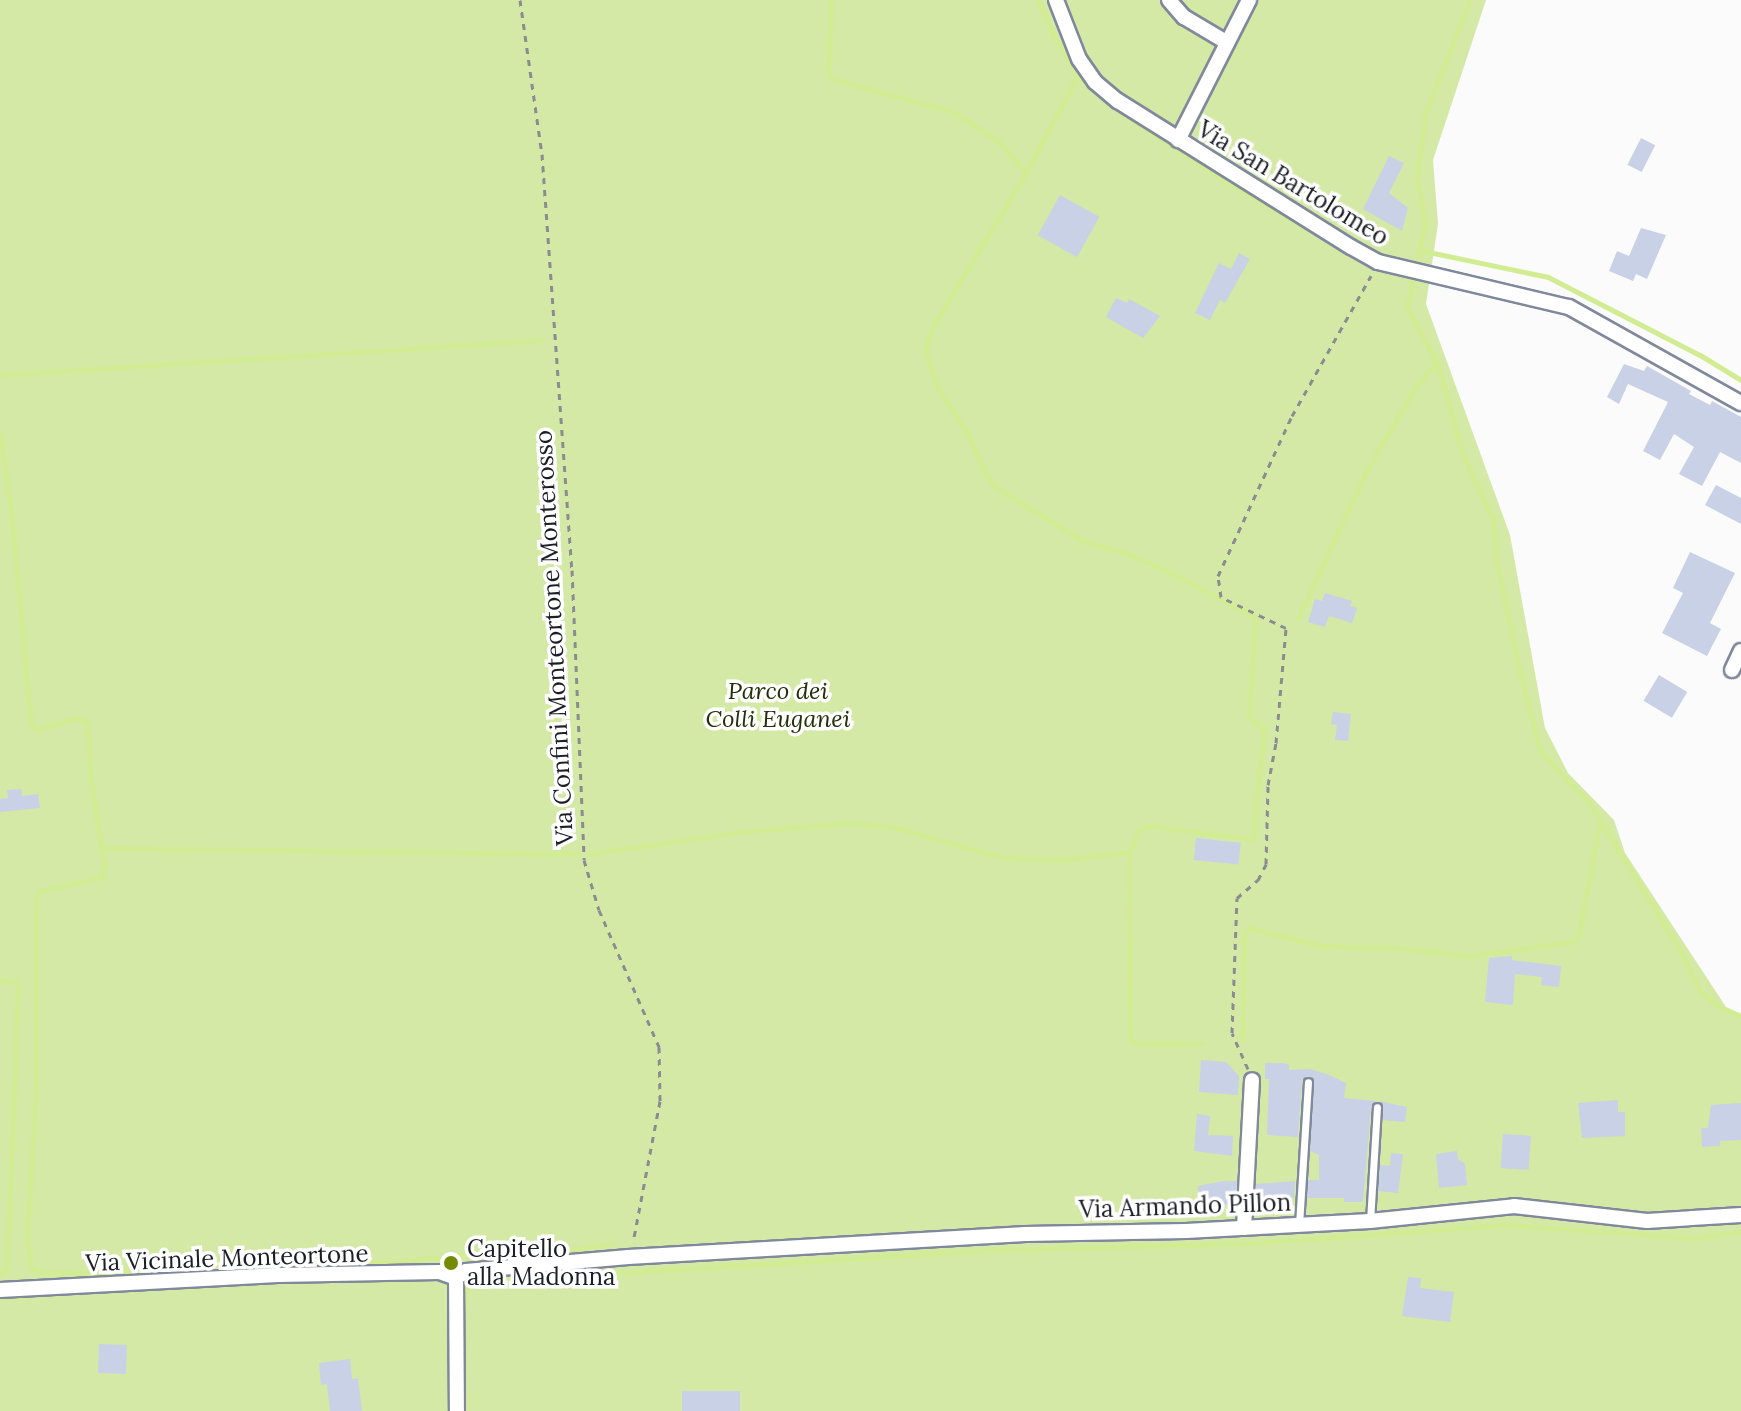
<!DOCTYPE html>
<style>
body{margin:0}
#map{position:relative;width:1741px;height:1411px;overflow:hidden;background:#fbfbfb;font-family:Lora,serif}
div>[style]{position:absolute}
.green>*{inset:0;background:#d4e9a6}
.stream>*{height:5px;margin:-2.5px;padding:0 2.5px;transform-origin:2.5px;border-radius:2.5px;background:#d2ec93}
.building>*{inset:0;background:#c8d1e6;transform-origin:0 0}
.path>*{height:3px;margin-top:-1.5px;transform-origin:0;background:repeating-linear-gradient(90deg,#8b8c90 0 6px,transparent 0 12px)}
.roads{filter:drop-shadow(2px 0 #80899c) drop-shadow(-2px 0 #80899c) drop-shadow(0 2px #80899c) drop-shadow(0 -2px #80899c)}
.lane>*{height:7px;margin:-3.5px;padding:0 3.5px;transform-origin:3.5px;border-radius:3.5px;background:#fff}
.street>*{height:14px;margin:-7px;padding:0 7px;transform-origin:7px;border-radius:7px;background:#fff}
.dots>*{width:22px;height:22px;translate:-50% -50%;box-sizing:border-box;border:4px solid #fff;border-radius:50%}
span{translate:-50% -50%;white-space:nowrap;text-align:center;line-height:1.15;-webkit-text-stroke:7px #fff;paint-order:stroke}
.street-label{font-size:24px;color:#1b1e26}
.park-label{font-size:24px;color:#262f0a;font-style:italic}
.poi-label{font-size:24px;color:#1b1e26}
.left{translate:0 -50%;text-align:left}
</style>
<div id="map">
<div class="green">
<div style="clip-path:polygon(0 0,1486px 0,1433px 160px,1438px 224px,1426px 304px,1510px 535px,1545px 728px,1568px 773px,1614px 820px,1625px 853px,1726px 1007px,1741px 1014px,1741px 1411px,0 1411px)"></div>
</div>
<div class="stream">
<div style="left:831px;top:0;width:71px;rotate:92.4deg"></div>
<div style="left:828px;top:71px;width:9px;rotate:63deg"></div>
<div style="left:832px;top:79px;width:123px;rotate:15.1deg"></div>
<div style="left:951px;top:111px;width:56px;rotate:32.6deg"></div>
<div style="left:998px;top:141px;width:43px;rotate:48.8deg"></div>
<div style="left:1038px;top:0;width:40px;rotate:66.6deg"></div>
<div style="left:1054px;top:37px;width:50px;rotate:57.3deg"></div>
<div style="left:1081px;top:79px;width:34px;rotate:43deg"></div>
<div style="left:1106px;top:102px;width:138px;rotate:33.5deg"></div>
<div style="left:1221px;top:178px;width:132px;rotate:30.4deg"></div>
<div style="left:1470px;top:0;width:123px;rotate:111.5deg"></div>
<div style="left:1425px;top:114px;width:65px;rotate:97deg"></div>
<div style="left:1417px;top:179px;width:46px;rotate:79.9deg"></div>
<div style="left:1425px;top:224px;width:87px;rotate:102deg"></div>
<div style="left:1407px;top:309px;width:61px;rotate:60.5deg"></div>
<div style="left:1437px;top:362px;width:97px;rotate:74.4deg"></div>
<div style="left:1463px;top:455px;width:71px;rotate:64.9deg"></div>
<div style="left:1493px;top:519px;width:40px;rotate:85.7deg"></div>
<div style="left:1496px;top:559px;width:102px;rotate:78.1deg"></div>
<div style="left:1517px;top:659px;width:96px;rotate:76.1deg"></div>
<div style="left:1540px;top:752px;width:71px;rotate:46.1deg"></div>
<div style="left:1589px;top:803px;width:175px;rotate:58.3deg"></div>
<div style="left:1681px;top:952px;width:43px;rotate:64deg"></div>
<div style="left:1700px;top:991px;width:23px;rotate:41deg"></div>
<div style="left:1717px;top:1006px;width:26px;rotate:23deg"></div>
<div style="left:1078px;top:75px;width:111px;rotate:118deg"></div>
<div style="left:1026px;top:173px;width:179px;rotate:121.3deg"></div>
<div style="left:933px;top:326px;width:20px;rotate:110deg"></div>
<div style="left:926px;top:345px;width:13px;rotate:86deg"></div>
<div style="left:927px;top:358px;width:33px;rotate:70deg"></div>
<div style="left:938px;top:389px;width:56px;rotate:56.6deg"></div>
<div style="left:969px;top:436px;width:39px;rotate:67deg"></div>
<div style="left:984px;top:472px;width:19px;rotate:54deg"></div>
<div style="left:995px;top:487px;width:105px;rotate:31.4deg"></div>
<div style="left:1085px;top:542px;width:39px;rotate:15deg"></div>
<div style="left:1123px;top:552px;width:39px;rotate:23deg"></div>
<div style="left:1159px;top:567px;width:108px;rotate:27.5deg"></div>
<div style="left:1255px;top:617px;width:100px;rotate:93.4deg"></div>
<div style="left:1249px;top:717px;width:19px;rotate:39deg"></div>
<div style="left:1264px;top:729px;width:111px;rotate:95.7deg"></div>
<div style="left:1253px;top:839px;width:103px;rotate:-172.7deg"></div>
<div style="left:1151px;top:826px;width:12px;rotate:166deg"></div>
<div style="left:1139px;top:829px;width:25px;rotate:113deg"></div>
<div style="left:1129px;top:852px;width:187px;rotate:89.7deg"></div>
<div style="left:1130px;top:1039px;width:6px;rotate:39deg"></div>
<div style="left:1135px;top:1043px;width:67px;rotate:0.9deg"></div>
<div style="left:1419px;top:250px;width:132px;rotate:11.8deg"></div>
<div style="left:1548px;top:277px;width:171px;rotate:27.2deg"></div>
<div style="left:1700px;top:355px;width:48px;rotate:31.4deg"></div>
<div style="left:0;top:375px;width:543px;rotate:-3.69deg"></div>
<div style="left:0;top:433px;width:69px;rotate:81.6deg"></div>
<div style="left:10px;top:501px;width:224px;rotate:84.6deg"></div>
<div style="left:31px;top:724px;width:7px;rotate:56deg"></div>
<div style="left:35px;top:730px;width:43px;rotate:-16.3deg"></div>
<div style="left:76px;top:718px;width:11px;rotate:15deg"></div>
<div style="left:87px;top:721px;width:61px;rotate:86.2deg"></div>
<div style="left:91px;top:782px;width:83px;rotate:81deg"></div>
<div style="left:104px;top:864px;width:13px;rotate:99deg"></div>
<div style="left:102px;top:877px;width:64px;rotate:167.3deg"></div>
<div style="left:40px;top:891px;width:6px;rotate:129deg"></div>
<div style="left:36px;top:896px;width:194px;rotate:90deg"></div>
<div style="left:36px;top:1090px;width:147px;rotate:93.5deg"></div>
<div style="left:27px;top:1237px;width:31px;rotate:83deg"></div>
<div style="left:31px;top:1268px;width:7px;rotate:34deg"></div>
<div style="left:37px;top:1272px;width:55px;rotate:1deg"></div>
<div style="left:92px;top:1273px;width:115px;rotate:-4deg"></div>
<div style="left:207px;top:1265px;width:194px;rotate:-1.2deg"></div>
<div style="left:401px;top:1261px;width:84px;rotate:-5.4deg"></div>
<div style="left:485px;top:1253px;width:69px"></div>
<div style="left:554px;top:1253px;width:59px;rotate:-9.8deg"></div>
<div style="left:1298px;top:618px;width:166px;rotate:-65deg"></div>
<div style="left:1368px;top:468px;width:96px;rotate:-59.4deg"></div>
<div style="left:1417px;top:385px;width:30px;rotate:-49deg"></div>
<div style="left:100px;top:848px;width:477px;rotate:0.7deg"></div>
<div style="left:588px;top:854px;width:164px;rotate:-8.1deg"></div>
<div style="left:750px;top:831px;width:103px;rotate:-4.4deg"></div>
<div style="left:853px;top:823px;width:41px;rotate:5.6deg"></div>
<div style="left:894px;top:827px;width:114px;rotate:15.7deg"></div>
<div style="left:1004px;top:858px;width:61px;rotate:1.9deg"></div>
<div style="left:1065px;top:860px;width:64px;rotate:-7.1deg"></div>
<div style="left:0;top:980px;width:15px;rotate:4deg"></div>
<div style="left:15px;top:981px;width:7px;rotate:63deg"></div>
<div style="left:18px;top:987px;width:237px;rotate:92.2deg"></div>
<div style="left:9px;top:1224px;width:45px;rotate:93.8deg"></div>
<div style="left:6px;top:1269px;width:8px;rotate:135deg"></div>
<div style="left:1242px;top:1040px;width:106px;rotate:-88.9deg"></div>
<div style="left:1244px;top:934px;width:8px;rotate:-50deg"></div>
<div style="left:1249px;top:928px;width:75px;rotate:13.9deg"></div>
<div style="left:1322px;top:946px;width:78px;rotate:1.5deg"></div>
<div style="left:1400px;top:948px;width:68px;rotate:6.7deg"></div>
<div style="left:1468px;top:956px;width:105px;rotate:-7.7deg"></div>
<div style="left:1572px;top:942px;width:7px;rotate:-34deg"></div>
<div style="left:1578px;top:938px;width:118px;rotate:-79.3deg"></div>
<div style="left:0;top:1298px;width:27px;rotate:-2deg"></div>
<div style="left:463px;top:1306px;width:20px;rotate:-79deg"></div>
<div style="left:467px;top:1286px;width:7px;rotate:-34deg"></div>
<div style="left:473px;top:1282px;width:520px;rotate:-3.53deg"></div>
<div style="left:992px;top:1250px;width:265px;rotate:-1.5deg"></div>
<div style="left:1257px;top:1243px;width:248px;rotate:-4.2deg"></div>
<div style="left:1504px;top:1225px;width:191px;rotate:3.9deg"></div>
<div style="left:1695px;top:1238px;width:46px;rotate:-7.4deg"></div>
<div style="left:463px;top:1352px;width:59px;rotate:89deg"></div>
</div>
<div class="building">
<div style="left:1641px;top:138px;width:16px;height:30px;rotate:27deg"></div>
<div style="clip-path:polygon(1389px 156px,1404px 163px,1389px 193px,1408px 208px,1402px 231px,1363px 209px)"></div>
<div style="left:1060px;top:195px;width:45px;height:46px;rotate:29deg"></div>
<div style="clip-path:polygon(1641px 228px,1666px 235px,1647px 279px,1636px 274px,1633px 281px,1609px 271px,1617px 251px,1629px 256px)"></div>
<div style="clip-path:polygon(1239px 253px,1250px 259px,1225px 303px,1220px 300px,1210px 320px,1195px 313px,1219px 263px,1231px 269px)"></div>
<div style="clip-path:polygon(1116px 298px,1127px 303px,1129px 299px,1160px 316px,1143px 338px,1106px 317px)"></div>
<div style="clip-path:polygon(1624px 364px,1644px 371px,1647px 366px,1691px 391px,1689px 394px,1710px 405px,1712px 401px,1741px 417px,1741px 463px,1720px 452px,1702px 486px,1679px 474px,1694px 447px,1674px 434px,1660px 460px,1643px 451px,1668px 402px,1628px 384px,1619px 404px,1607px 397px)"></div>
<div style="clip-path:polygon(1716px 485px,1741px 498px,1741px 524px,1705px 505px)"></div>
<div style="clip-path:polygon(1690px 552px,1735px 573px,1710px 623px,1721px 629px,1707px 656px,1662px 633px,1683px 593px,1673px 588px)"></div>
<div style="clip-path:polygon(1325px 593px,1352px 601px,1350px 606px,1357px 608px,1352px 623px,1329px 616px,1325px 627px,1308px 622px,1315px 599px,1322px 601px)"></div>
<div style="left:1659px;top:675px;width:33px;height:30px;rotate:31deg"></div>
<div style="clip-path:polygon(1333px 712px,1351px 714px,1348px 741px,1335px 740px,1337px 725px,1331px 724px)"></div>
<div style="clip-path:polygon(21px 789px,22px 796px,38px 794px,40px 808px,0 812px,0 799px,8px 798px,7px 790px)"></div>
<div style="left:1196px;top:838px;width:45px;height:22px;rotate:6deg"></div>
<div style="clip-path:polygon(1512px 956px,1512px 960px,1561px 966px,1559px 987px,1541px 985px,1542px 977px,1515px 974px,1513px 1005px,1485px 1002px,1489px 958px)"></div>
<div style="clip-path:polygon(1201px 1060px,1226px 1062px,1239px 1076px,1238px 1095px,1199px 1092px)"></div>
<div style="clip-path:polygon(1265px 1063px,1282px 1063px,1289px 1065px,1289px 1070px,1310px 1069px,1329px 1075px,1346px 1083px,1344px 1098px,1376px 1101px,1371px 1107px,1363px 1202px,1344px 1202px,1344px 1198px,1307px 1198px,1308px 1180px,1319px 1180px,1319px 1155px,1310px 1151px,1314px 1080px,1308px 1076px,1302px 1081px,1298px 1137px,1267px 1135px,1269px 1079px,1265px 1079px)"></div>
<div style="clip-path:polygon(1618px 1100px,1618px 1112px,1625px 1112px,1625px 1136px,1582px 1138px,1578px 1103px)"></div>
<div style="clip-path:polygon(1379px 1101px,1407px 1107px,1405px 1122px,1383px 1120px,1383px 1107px)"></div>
<div style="clip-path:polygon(1741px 1103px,1741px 1140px,1720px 1141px,1720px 1146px,1702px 1147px,1701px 1128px,1708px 1128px,1711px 1105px)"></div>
<div style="clip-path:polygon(1197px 1114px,1210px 1116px,1208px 1135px,1233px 1136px,1232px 1156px,1194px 1151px)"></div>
<div style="left:1503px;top:1134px;width:28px;height:34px;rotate:4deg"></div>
<div style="clip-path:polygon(1457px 1151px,1458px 1159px,1465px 1164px,1467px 1185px,1439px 1188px,1436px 1154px)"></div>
<div style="clip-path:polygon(1391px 1153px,1403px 1154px,1398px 1193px,1378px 1191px,1380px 1165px,1390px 1166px)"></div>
<div style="clip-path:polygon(1224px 1181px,1237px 1181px,1235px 1204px,1199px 1207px,1198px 1186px)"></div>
<div style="clip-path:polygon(1295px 1181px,1294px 1198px,1287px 1198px,1288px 1205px,1257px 1208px,1256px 1184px)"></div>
<div style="clip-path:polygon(1408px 1277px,1421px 1278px,1420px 1288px,1454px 1292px,1450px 1322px,1402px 1316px)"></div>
<div style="left:99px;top:1344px;width:28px;height:29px;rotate:2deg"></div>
<div style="clip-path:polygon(350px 1359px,352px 1379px,358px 1378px,362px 1411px,330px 1411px,327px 1384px,321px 1385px,319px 1363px)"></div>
<div style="left:740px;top:1391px;width:20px;height:58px;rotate:90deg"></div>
</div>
<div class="path">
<div style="left:520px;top:0;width:156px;rotate:81.9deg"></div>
<div style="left:542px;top:154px;width:417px;rotate:85.9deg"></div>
<div style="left:572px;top:570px;width:290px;rotate:87.6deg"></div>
<div style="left:584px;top:860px;width:52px;rotate:73.3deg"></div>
<div style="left:599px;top:910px;width:150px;rotate:66.3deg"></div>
<div style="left:659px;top:1047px;width:54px;rotate:88.9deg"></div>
<div style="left:660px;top:1101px;width:144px;rotate:100.8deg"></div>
<div style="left:1248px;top:1069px;width:39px;rotate:-114deg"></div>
<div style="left:1232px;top:1033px;width:135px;rotate:-87.9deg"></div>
<div style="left:1237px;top:898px;width:28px;rotate:-41deg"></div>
<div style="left:1258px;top:880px;width:18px;rotate:-63deg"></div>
<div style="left:1266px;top:864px;width:79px;rotate:-88.5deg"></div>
<div style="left:1268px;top:785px;width:43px;rotate:-79.2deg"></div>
<div style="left:1276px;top:743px;width:115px;rotate:-85deg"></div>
<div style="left:1286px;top:628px;width:72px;rotate:-154.5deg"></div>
<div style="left:1221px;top:597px;width:21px;rotate:-98deg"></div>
<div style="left:1218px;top:576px;width:176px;rotate:-65.2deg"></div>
<div style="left:1292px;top:416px;width:161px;rotate:-60.6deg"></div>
</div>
<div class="roads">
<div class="lane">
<div style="left:1370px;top:1221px;width:114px;rotate:-86.5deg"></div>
<div style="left:1299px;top:1225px;width:143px;rotate:-86.4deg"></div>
</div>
<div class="street">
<div style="left:1056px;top:0;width:63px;rotate:68.7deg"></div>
<div style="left:1079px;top:59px;width:28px;rotate:55deg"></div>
<div style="left:1095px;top:82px;width:30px;rotate:40deg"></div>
<div style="left:1118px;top:101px;width:275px;rotate:32.1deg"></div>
<div style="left:1351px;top:247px;width:31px;rotate:29deg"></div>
<div style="left:1378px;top:262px;width:196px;rotate:13.3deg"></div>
<div style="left:1569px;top:307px;width:197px;rotate:29.2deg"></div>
<div style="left:1169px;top:0;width:23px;rotate:49deg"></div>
<div style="left:1184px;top:17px;width:49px;rotate:30.8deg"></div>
<div style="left:1178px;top:140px;width:157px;rotate:-63.1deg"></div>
<div style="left:1732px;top:670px;width:21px;rotate:-65deg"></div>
<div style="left:1244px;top:1228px;width:148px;rotate:-86.9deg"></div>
<div style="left:456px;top:1278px;width:12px;rotate:-35deg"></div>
<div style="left:466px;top:1271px;width:163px;rotate:-4.9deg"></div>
<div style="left:628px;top:1257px;width:398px;rotate:-3.3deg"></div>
<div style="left:1025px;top:1234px;width:161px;rotate:-1.1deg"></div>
<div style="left:1186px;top:1231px;width:184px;rotate:-3.1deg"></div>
<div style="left:1370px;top:1221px;width:145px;rotate:-5.9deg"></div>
<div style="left:1514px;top:1206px;width:134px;rotate:6.4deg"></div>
<div style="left:1647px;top:1221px;width:94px;rotate:-3.7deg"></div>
<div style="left:456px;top:1278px;width:133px;rotate:89.6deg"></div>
<div style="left:0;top:1290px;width:278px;rotate:-3.1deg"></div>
<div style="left:278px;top:1275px;width:161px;rotate:-1.1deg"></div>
<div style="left:439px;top:1272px;width:18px;rotate:19deg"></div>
</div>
</div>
<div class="dots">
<div style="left:451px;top:1263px;background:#718c02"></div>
</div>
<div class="street-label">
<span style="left:1293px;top:183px;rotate:31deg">Via San Bartolomeo</span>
<span style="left:554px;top:638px;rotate:-93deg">Via Confini Monteortone Monterosso</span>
<span style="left:1185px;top:1206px;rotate:-2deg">Via Armando Pillon</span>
<span style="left:227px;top:1258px;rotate:-2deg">Via Vicinale Monteortone</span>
</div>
<div class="park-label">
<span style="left:778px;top:705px">Parco dei<br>Colli Euganei</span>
</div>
<div class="poi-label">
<span class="left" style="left:467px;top:1263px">Capitello<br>alla Madonna</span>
</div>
</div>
